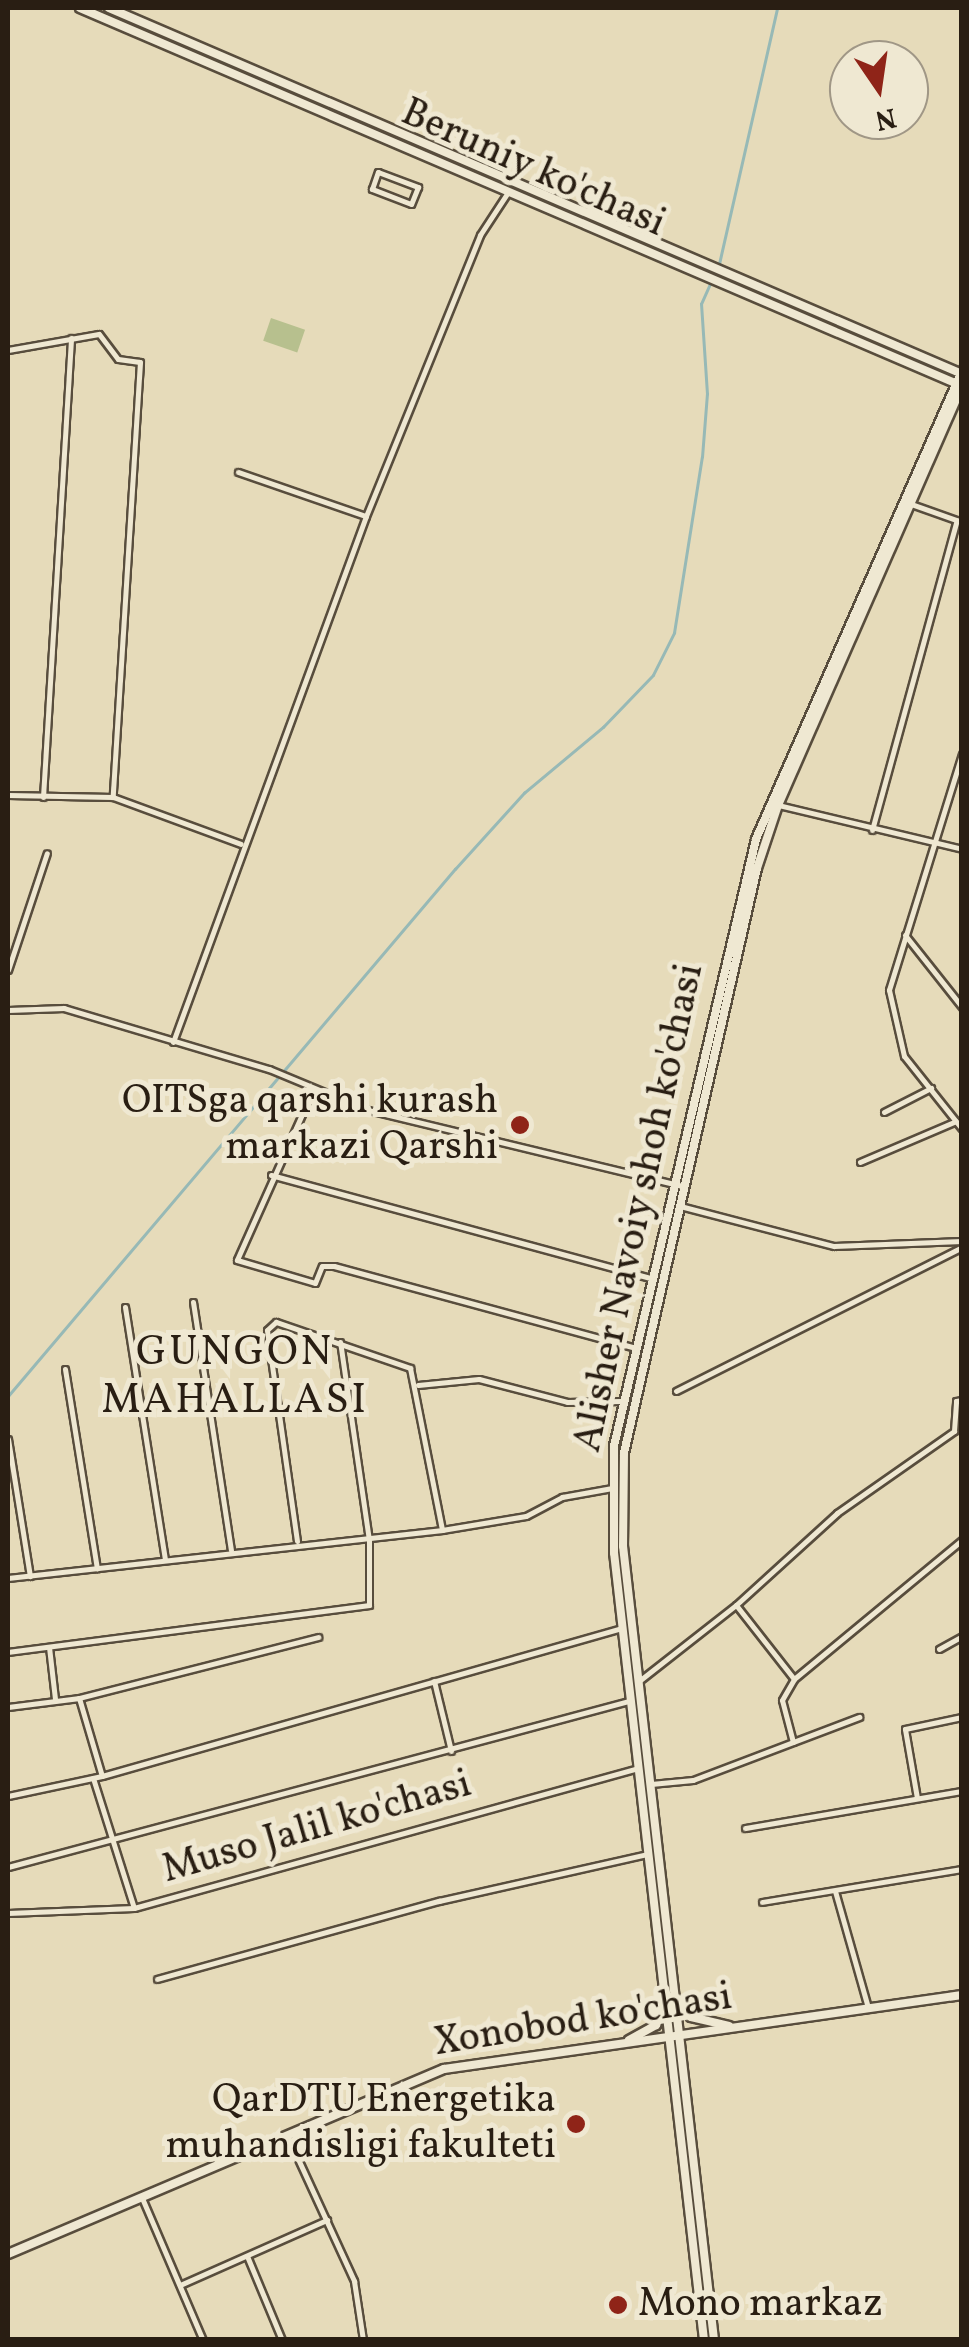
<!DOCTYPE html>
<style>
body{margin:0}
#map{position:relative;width:969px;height:2347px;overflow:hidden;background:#e6dbba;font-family:Vollkorn,serif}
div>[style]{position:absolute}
.green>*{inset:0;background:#b7c08e;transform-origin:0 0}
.stream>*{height:2.5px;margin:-1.25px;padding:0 1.25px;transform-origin:1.25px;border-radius:1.25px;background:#97b9b6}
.roads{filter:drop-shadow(2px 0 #584d3d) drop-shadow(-2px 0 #584d3d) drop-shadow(0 2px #584d3d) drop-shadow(0 -2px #584d3d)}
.street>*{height:5px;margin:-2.5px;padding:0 2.5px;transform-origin:2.5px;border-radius:2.5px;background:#efe8d2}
.secondary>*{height:8px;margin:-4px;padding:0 4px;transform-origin:4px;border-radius:4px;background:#efe8d2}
.dots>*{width:28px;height:28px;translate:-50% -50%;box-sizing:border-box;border:5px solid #efe8d2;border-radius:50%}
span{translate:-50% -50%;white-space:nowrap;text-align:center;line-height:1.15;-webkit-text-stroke:10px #efe8d2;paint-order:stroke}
.street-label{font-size:40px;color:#291e13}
.poi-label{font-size:40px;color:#291e13}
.right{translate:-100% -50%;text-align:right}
.left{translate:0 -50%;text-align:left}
.neighbourhood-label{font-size:42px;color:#291e13;letter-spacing:2.5px}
.frame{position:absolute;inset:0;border:10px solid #291e13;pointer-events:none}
.north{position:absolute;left:829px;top:40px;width:100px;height:100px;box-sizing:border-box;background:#efe8d2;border:2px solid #a09786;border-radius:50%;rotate:167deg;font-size:28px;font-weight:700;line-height:40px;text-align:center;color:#291e13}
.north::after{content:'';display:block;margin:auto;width:35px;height:45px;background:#8f2418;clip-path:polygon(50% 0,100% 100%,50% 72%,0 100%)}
</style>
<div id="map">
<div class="green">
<div style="left:271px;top:318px;width:36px;height:24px;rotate:19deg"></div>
</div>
<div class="stream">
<div style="left:719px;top:264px;width:262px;rotate:-77.2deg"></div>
<div style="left:8px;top:1396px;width:691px;rotate:-49.7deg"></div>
<div style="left:455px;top:869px;width:103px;rotate:-47.8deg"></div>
<div style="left:524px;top:793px;width:103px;rotate:-39.9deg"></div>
<div style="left:603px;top:727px;width:72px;rotate:-46.1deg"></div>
<div style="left:653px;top:675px;width:47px;rotate:-63.4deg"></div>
<div style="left:674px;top:633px;width:178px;rotate:-81deg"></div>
<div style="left:702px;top:457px;width:63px;rotate:-85.5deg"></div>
<div style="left:707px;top:394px;width:90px;rotate:-93.8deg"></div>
<div style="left:701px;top:304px;width:36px;rotate:-66deg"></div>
</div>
<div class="roads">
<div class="street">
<div style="left:378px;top:172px;width:43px;rotate:20.6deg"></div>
<div style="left:418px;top:187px;width:18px;rotate:112deg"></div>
<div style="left:411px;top:204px;width:42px;rotate:-159deg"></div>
<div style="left:372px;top:189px;width:18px;rotate:-71deg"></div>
<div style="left:8px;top:350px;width:92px;rotate:-10deg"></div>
<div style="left:99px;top:334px;width:31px;rotate:53deg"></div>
<div style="left:118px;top:359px;width:22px;rotate:8deg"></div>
<div style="left:140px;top:362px;width:436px;rotate:93.6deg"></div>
<div style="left:238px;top:472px;width:135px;rotate:19deg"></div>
<div style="left:911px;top:504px;width:54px;rotate:19.4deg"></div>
<div style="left:962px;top:754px;width:247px;rotate:107.2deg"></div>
<div style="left:889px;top:990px;width:68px;rotate:77.2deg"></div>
<div style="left:904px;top:1056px;width:93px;rotate:51.5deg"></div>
<div style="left:8px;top:795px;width:105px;rotate:1.1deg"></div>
<div style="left:113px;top:797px;width:136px;rotate:20.2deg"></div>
<div style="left:43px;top:797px;width:460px;rotate:-86.5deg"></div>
<div style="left:778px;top:805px;width:189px;rotate:13.4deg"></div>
<div style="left:872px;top:830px;width:321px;rotate:-74.7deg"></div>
<div style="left:905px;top:935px;width:92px;rotate:51.6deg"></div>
<div style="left:8px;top:970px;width:123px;rotate:-71.6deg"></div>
<div style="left:8px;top:1010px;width:56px;rotate:-2deg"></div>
<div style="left:64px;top:1008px;width:214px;rotate:16.6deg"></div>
<div style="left:269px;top:1069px;width:107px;rotate:22.5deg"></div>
<div style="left:368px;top:1110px;width:322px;rotate:13.6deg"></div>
<div style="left:173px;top:1042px;width:560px;rotate:-69.85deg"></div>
<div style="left:366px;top:516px;width:303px;rotate:-67.9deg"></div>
<div style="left:480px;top:235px;width:51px;rotate:-56.9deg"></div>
<div style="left:312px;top:1092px;width:184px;rotate:114.1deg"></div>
<div style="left:237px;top:1260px;width:81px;rotate:16.4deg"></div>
<div style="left:315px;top:1283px;width:18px;rotate:-68deg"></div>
<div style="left:322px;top:1266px;width:12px"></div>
<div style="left:334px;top:1266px;width:310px;rotate:15.2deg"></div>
<div style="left:884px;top:1112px;width:53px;rotate:-27.1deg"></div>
<div style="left:860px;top:1162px;width:104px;rotate:-23.1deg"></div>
<div style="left:271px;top:1175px;width:392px;rotate:15.2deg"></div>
<div style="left:680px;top:1206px;width:159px;rotate:14.6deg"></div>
<div style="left:834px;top:1246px;width:128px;rotate:-2.2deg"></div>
<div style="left:193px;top:1302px;width:251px;rotate:81.3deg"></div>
<div style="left:125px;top:1307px;width:256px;rotate:81deg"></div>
<div style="left:65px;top:1369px;width:202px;rotate:80.9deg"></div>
<div style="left:418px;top:1385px;width:61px;rotate:-5.6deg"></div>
<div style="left:479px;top:1379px;width:91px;rotate:14.6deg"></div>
<div style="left:567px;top:1402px;width:54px;rotate:-1.1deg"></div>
<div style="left:676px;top:1391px;width:320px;rotate:-26.7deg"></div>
<div style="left:8px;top:1439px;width:139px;rotate:80.9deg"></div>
<div style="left:297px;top:1541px;width:213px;rotate:-98.1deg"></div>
<div style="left:267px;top:1330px;width:12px;rotate:-42deg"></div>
<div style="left:276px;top:1322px;width:142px;rotate:18.9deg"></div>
<div style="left:410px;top:1368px;width:165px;rotate:78.8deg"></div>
<div style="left:8px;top:1578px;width:437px;rotate:-6.3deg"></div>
<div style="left:442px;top:1530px;width:85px;rotate:-9.5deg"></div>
<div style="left:526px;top:1516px;width:41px;rotate:-27.8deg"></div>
<div style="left:562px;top:1497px;width:51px;rotate:-10.2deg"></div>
<div style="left:736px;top:1605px;width:94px;rotate:51.9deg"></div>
<div style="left:49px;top:1647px;width:52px;rotate:83.4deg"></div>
<div style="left:939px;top:1649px;width:26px;rotate:-29deg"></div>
<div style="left:8px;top:1652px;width:364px;rotate:-7.4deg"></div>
<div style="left:369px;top:1605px;width:65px;rotate:-90deg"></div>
<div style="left:369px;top:1540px;width:200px;rotate:-98.3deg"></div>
<div style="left:434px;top:1681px;width:72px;rotate:76.3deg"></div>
<div style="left:639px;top:1681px;width:123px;rotate:-38.1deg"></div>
<div style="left:736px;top:1605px;width:137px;rotate:-42.3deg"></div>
<div style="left:837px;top:1513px;width:143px;rotate:-35deg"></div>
<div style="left:954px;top:1431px;width:30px;rotate:-86deg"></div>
<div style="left:956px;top:1401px;width:6px;rotate:-9deg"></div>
<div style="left:79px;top:1698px;width:81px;rotate:73.6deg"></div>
<div style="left:8px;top:1707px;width:72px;rotate:-7.2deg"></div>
<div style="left:79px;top:1698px;width:247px;rotate:-14.3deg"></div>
<div style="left:793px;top:1742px;width:43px;rotate:-104.7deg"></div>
<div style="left:782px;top:1700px;width:24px;rotate:-60deg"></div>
<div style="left:794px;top:1679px;width:218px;rotate:-39.6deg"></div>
<div style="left:93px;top:1778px;width:136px;rotate:72.5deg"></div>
<div style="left:651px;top:1784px;width:42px;rotate:-5.4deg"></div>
<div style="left:693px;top:1780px;width:178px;rotate:-20.8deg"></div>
<div style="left:8px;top:1796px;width:96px;rotate:-12deg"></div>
<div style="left:102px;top:1776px;width:541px;rotate:-15.89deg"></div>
<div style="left:917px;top:1798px;width:70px;rotate:-99.9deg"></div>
<div style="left:905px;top:1729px;width:58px;rotate:-11.9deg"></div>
<div style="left:745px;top:1828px;width:220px;rotate:-9.7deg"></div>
<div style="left:8px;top:1867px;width:643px;rotate:-14.97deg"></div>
<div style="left:835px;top:1891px;width:122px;rotate:74.2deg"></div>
<div style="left:762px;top:1902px;width:203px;rotate:-9.4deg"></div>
<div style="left:8px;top:1913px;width:126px;rotate:-2.3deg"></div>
<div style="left:134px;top:1908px;width:523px;rotate:-15.52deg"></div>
<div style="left:157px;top:1979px;width:293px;rotate:-15.5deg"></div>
<div style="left:439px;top:1901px;width:214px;rotate:-12.7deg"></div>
<div style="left:287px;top:2135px;width:161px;rotate:65.3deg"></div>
<div style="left:354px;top:2281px;width:60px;rotate:81.3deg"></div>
<div style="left:142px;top:2198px;width:155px;rotate:66.8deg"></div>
<div style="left:247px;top:2256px;width:91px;rotate:67.4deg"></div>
<div style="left:180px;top:2285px;width:161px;rotate:-23.9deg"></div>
</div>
<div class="secondary">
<div style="left:80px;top:8px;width:960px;rotate:23.2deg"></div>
<div style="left:962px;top:386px;width:458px;rotate:113.7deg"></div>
<div style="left:778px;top:805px;width:66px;rotate:108.4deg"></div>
<div style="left:757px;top:868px;width:600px;rotate:102.81deg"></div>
<div style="left:624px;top:1453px;width:93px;rotate:90.6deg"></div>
<div style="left:623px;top:1546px;width:799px;rotate:83.46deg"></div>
<div style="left:109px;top:8px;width:928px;rotate:23.22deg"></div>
<div style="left:680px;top:2005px;width:16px;rotate:47deg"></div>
<div style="left:691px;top:2017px;width:39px;rotate:13deg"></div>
<div style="left:629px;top:2040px;width:31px;rotate:-29deg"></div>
<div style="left:656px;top:2025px;width:19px;rotate:-69deg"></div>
<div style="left:8px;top:2254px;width:474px;rotate:-23deg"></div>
<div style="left:444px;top:2069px;width:523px;rotate:-8.13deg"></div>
<div style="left:704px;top:2340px;width:792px;rotate:-96.52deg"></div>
<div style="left:614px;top:1553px;width:107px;rotate:-90deg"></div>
<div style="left:614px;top:1446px;width:623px;rotate:-76.83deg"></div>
<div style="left:756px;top:839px;width:511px;rotate:-66.24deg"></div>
</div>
</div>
<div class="dots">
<div style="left:520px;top:1125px;background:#8f2418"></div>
<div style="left:576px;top:2124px;background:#8f2418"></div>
<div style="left:618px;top:2305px;background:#8f2418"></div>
</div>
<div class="street-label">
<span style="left:533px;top:169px;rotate:24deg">Beruniy ko'chasi</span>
<span style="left:640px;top:1208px;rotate:-78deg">Alisher Navoiy shoh ko'chasi</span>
<span style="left:317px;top:1828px;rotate:-16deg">Muso Jalil ko'chasi</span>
<span style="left:583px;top:2021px;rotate:-9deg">Xonobod ko'chasi</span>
</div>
<div class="poi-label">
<span class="right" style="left:498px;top:1125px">OITSga qarshi kurash<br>markazi Qarshi</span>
<span class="right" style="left:556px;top:2124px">QarDTU Energetika<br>muhandisligi fakulteti</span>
<span class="left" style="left:638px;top:2305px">Mono markaz</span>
</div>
<div class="neighbourhood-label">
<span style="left:235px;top:1378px">GUNGON<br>MAHALLASI</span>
</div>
<div class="frame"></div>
<div class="north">N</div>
</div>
